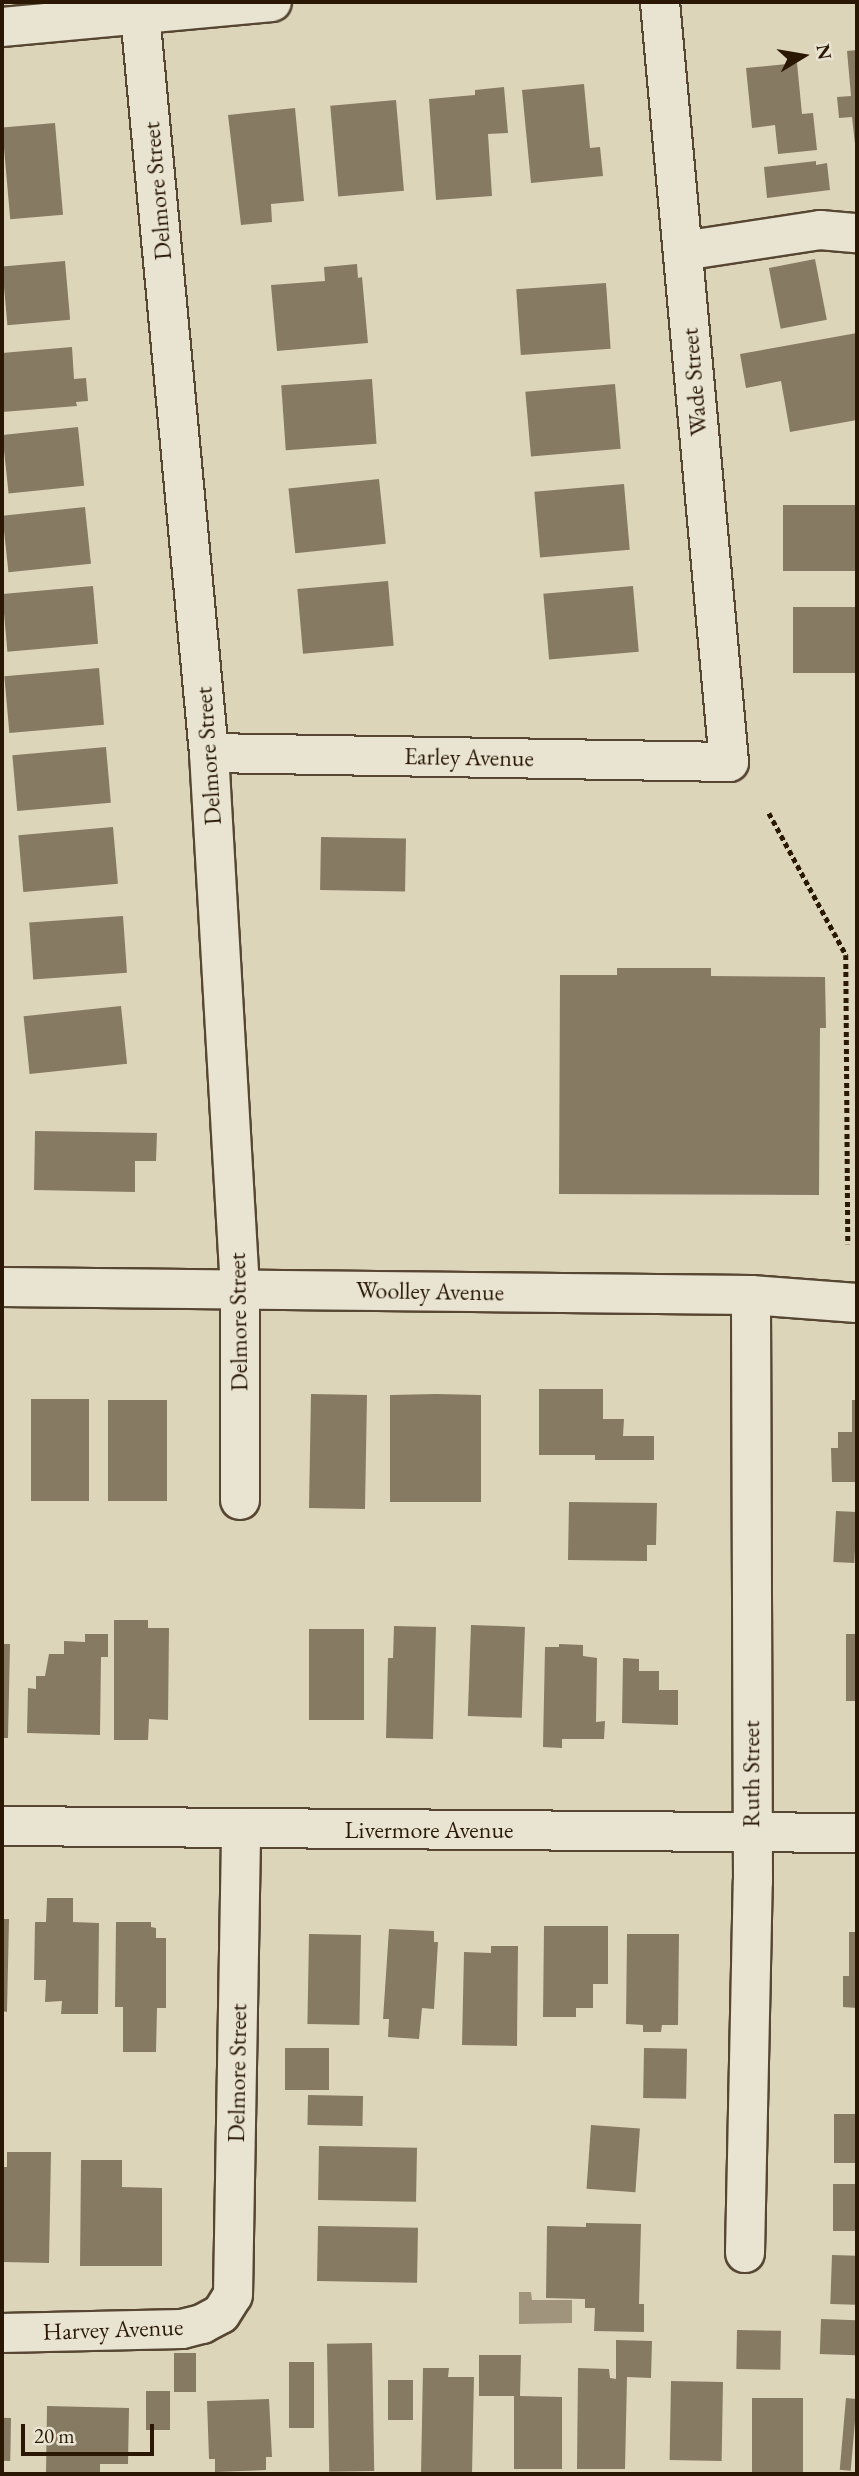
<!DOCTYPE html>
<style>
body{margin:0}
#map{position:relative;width:859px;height:2476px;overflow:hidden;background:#ddd5ba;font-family:"EB Garamond",serif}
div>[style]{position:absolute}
.water>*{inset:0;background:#a0957c}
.building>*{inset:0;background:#877a63;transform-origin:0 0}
.path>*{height:4.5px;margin-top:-2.25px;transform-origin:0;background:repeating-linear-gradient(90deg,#2a1805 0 5px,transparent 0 8.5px)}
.roads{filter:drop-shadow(2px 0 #574732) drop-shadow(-2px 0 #574732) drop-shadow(0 2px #574732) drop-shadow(0 -2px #574732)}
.minor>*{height:38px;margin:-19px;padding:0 19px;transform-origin:19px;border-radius:19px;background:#e9e4d2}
span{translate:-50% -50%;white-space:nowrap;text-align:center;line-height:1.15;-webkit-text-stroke:5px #e9e4d2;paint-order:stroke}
.street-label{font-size:24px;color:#2a1805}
.frame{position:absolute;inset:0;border:4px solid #2a1805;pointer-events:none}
.north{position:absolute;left:768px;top:21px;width:70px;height:70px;-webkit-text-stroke:5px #e9e4d2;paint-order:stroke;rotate:79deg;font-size:19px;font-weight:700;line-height:28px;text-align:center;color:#2a1805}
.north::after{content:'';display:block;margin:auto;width:24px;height:32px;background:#2a1805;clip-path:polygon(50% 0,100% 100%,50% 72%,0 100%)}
.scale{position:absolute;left:21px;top:2424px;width:133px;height:32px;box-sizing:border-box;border:4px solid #2a1805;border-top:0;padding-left:9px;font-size:21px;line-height:24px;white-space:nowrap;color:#2a1805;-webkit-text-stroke:5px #e9e4d2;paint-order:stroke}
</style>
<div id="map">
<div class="water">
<div style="clip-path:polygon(519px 2292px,531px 2292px,532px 2300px,572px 2300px,572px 2323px,519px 2324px)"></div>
</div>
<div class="building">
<div style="clip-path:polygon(857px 50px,857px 144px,855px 144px,852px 117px,839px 118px,837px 97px,851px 96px,847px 51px)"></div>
<div style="clip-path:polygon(797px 63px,802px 114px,813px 113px,817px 150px,778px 154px,775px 125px,752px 128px,746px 68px)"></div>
<div style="clip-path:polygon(584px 84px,590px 148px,600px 147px,603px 176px,531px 183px,522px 90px)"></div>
<div style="clip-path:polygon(504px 87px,508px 133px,488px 134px,492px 196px,436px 200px,429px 99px,475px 95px,475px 90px)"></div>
<div style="left:396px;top:100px;width:91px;height:66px;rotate:85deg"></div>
<div style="clip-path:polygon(295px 108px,304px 201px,271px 204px,272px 222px,241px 225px,228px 115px)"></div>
<div style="left:55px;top:123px;width:92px;height:53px;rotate:85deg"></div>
<div style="clip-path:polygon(816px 161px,816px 165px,827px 163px,830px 190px,767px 198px,764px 167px)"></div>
<div style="left:815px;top:259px;width:62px;height:47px;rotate:79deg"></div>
<div style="left:65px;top:261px;width:59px;height:63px;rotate:85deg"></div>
<div style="clip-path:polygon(357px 264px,358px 278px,362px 277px,368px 343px,277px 351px,271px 285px,325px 281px,324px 267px)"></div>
<div style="left:606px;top:283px;width:66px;height:90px;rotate:86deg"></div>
<div style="clip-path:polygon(857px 333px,857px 420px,790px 432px,781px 381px,746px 388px,740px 354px)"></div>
<div style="clip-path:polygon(72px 347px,74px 379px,86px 378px,88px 401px,76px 402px,77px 406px,2px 412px,2px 353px)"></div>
<div style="left:372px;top:379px;width:65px;height:91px;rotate:86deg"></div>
<div style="left:615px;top:384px;width:65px;height:90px;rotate:85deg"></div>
<div style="left:78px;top:427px;width:59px;height:76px;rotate:84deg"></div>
<div style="left:379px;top:479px;width:65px;height:91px;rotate:84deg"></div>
<div style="left:624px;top:484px;width:66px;height:90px;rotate:85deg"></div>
<div style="left:857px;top:505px;width:66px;height:74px;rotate:90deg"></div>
<div style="left:85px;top:507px;width:57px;height:83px;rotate:84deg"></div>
<div style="left:388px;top:581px;width:65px;height:91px;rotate:85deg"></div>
<div style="left:93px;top:586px;width:58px;height:91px;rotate:85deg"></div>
<div style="left:633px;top:586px;width:66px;height:90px;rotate:85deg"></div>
<div style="left:857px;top:607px;width:66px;height:64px;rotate:90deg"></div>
<div style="left:99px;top:668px;width:57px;height:95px;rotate:85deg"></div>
<div style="left:106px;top:747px;width:56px;height:94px;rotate:85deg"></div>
<div style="left:113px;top:827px;width:57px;height:95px;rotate:85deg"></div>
<div style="left:321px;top:837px;width:85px;height:53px;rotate:1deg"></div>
<div style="left:123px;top:916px;width:57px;height:94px;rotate:86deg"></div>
<div style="clip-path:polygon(617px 968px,711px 968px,711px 976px,825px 977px,826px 1028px,820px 1028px,819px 1195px,559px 1194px,560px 975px,617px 975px)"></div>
<div style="left:121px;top:1006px;width:58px;height:98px;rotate:84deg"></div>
<div style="clip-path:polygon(35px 1131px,157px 1133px,156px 1161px,135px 1161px,135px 1192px,34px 1190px)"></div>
<div style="clip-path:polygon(539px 1389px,603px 1389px,603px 1419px,624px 1419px,623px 1436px,654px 1436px,654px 1460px,595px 1460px,595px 1455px,539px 1455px)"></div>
<div style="left:311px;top:1394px;width:56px;height:114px;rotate:1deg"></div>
<div style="clip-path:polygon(436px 1394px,481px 1395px,481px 1502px,390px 1502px,390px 1395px)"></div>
<div style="left:31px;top:1399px;width:58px;height:102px"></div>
<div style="left:108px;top:1400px;width:59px;height:101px"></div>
<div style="clip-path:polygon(852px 1400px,857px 1400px,857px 1482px,832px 1482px,831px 1448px,838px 1448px,838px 1432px,852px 1432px)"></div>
<div style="clip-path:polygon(569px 1502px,657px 1503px,656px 1545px,647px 1545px,647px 1561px,568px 1560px)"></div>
<div style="left:836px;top:1511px;width:21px;height:51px;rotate:3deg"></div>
<div style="clip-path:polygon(114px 1620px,148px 1620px,148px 1628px,169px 1628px,168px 1720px,149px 1719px,148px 1740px,114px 1740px)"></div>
<div style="left:471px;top:1625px;width:54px;height:91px;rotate:2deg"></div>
<div style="clip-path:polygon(394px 1626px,436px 1627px,433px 1739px,386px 1738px,388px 1658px,393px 1658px)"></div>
<div style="left:364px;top:1629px;width:91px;height:55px;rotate:90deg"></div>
<div style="clip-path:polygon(85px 1634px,108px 1634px,108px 1657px,101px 1657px,100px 1735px,27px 1733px,28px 1688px,36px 1689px,36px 1676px,45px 1676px,49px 1654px,64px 1654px,64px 1641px,85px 1642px)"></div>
<div style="left:846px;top:1634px;width:11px;height:67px"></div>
<div style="clip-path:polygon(2px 1644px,10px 1644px,8px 1738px,2px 1738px)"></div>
<div style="clip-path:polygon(559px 1644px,583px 1645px,583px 1656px,597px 1658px,596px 1722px,605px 1721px,604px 1739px,562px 1739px,562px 1748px,543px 1747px,545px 1647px,559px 1647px)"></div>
<div style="clip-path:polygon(623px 1658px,639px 1659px,639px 1671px,659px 1671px,659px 1690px,678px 1690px,678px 1725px,622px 1723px)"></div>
<div style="clip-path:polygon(47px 1898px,73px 1898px,73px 1922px,99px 1923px,98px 2014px,61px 2014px,62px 2001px,45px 2002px,46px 1980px,34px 1980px,35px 1922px,46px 1922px)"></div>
<div style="clip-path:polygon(2px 1919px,9px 1919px,7px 2012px,2px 2011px)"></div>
<div style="clip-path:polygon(116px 1922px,151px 1922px,151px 1927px,156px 1928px,156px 1938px,166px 1938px,166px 2008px,157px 2008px,156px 2052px,123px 2052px,123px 2007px,115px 2007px)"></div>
<div style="clip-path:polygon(544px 1926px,608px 1926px,608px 1984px,593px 1984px,593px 2008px,576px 2008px,576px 2017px,543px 2017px)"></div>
<div style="clip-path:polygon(389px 1929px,434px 1931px,434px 1942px,438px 1942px,434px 2009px,422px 2008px,419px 2039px,388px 2037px,389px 2019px,383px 2019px)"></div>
<div style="clip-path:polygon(849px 1932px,857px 1932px,857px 2008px,843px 2007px,843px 1976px,849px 1976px)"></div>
<div style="left:309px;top:1934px;width:52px;height:90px;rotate:1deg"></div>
<div style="clip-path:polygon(627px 1934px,679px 1934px,678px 2025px,662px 2025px,661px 2032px,643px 2032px,643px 2025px,626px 2024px)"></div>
<div style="clip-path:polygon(491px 1946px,518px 1946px,517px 2046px,462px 2045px,464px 1952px,491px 1953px)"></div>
<div style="left:285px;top:2048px;width:44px;height:42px"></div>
<div style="left:644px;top:2048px;width:43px;height:50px;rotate:1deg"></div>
<div style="left:308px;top:2095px;width:55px;height:30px;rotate:1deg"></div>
<div style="left:834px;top:2114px;width:23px;height:49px"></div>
<div style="left:591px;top:2125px;width:49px;height:64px;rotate:4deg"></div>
<div style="left:319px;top:2146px;width:98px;height:54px;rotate:1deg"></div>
<div style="clip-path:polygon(7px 2152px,51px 2152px,49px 2263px,2px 2262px,2px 2167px,7px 2167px)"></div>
<div style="clip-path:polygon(81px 2160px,122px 2160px,122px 2187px,162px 2188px,162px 2266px,80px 2266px)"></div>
<div style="left:833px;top:2184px;width:24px;height:47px"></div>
<div style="clip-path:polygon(586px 2223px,641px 2224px,639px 2304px,644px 2304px,644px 2332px,594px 2331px,595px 2308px,585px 2308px,585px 2299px,546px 2298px,547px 2226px,586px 2227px)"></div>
<div style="left:318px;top:2226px;width:100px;height:55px;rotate:1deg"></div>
<div style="left:832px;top:2255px;width:25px;height:49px;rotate:2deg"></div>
<div style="left:821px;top:2319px;width:36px;height:35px;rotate:2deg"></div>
<div style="left:737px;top:2330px;width:44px;height:39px;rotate:1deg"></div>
<div style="clip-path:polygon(616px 2340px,652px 2341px,651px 2378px,627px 2377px,625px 2469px,577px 2469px,578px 2368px,609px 2369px,610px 2378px,616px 2379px)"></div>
<div style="left:372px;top:2343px;width:128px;height:45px;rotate:89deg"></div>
<div style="left:174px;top:2353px;width:22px;height:39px"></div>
<div style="clip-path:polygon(479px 2355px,521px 2355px,520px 2396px,562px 2397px,562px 2469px,514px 2469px,514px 2396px,479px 2396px)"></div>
<div style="left:289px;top:2362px;width:25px;height:66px"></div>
<div style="clip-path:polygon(423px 2368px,449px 2368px,448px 2377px,474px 2377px,472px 2474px,421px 2474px)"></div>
<div style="left:388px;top:2380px;width:25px;height:40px"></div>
<div style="left:671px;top:2381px;width:52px;height:79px;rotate:1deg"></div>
<div style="left:146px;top:2391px;width:24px;height:39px"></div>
<div style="left:752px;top:2398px;width:51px;height:74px"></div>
<div style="left:846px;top:2398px;width:11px;height:72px;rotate:5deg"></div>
<div style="clip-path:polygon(269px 2399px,272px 2457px,266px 2457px,266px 2470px,215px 2472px,215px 2459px,209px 2459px,207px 2401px)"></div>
<div style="clip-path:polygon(47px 2406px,129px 2408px,128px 2464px,100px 2464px,100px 2474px,46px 2474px)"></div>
<div style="left:11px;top:2418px;width:43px;height:9px;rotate:91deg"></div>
</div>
<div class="path">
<div style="left:769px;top:813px;width:162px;rotate:61.5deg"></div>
<div style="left:846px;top:955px;width:289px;rotate:89.6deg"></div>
</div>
<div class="roads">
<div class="minor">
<div style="left:140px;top:14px;width:742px;rotate:84.67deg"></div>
<div style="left:209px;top:753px;width:537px;rotate:86.69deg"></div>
<div style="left:240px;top:1289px;width:211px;rotate:90deg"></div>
<div style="left:2px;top:27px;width:271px;rotate:-5.3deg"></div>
<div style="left:683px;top:251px;width:139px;rotate:-8.7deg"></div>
<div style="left:820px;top:230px;width:37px;rotate:5deg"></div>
<div style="left:209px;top:753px;width:520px;rotate:0.99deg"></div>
<div style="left:729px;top:762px;width:763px;rotate:-95.19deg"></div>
<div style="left:2px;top:1287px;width:749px;rotate:0.61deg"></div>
<div style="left:751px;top:1295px;width:106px;rotate:4.3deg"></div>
<div style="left:2px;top:1826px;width:855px;rotate:0.47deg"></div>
<div style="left:745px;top:2253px;width:372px;rotate:-88.8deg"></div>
<div style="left:753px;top:1881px;width:586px;rotate:-90.2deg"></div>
<div style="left:2px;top:2333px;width:180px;rotate:-1.3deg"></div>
<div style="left:182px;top:2329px;width:21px;rotate:-14deg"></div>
<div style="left:202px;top:2324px;width:21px;rotate:-28deg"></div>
<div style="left:221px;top:2314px;width:22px;rotate:-58deg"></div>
<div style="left:233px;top:2295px;width:467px;rotate:-89deg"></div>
</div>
</div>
<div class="street-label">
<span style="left:157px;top:191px;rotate:-95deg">Delmore Street</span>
<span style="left:694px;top:382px;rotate:-95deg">Wade Street</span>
<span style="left:208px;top:756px;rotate:-94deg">Delmore Street</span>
<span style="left:469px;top:757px;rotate:1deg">Earley Avenue</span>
<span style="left:430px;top:1291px;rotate:1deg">Woolley Avenue</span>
<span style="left:238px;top:1322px;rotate:-91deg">Delmore Street</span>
<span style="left:751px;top:1774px;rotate:-90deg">Ruth Street</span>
<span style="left:429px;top:1830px">Livermore Avenue</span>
<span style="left:237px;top:2073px;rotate:-89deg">Delmore Street</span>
<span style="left:113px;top:2329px;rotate:-2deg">Harvey Avenue</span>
</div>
<div class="frame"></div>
<div class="north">N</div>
<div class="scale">20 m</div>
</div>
